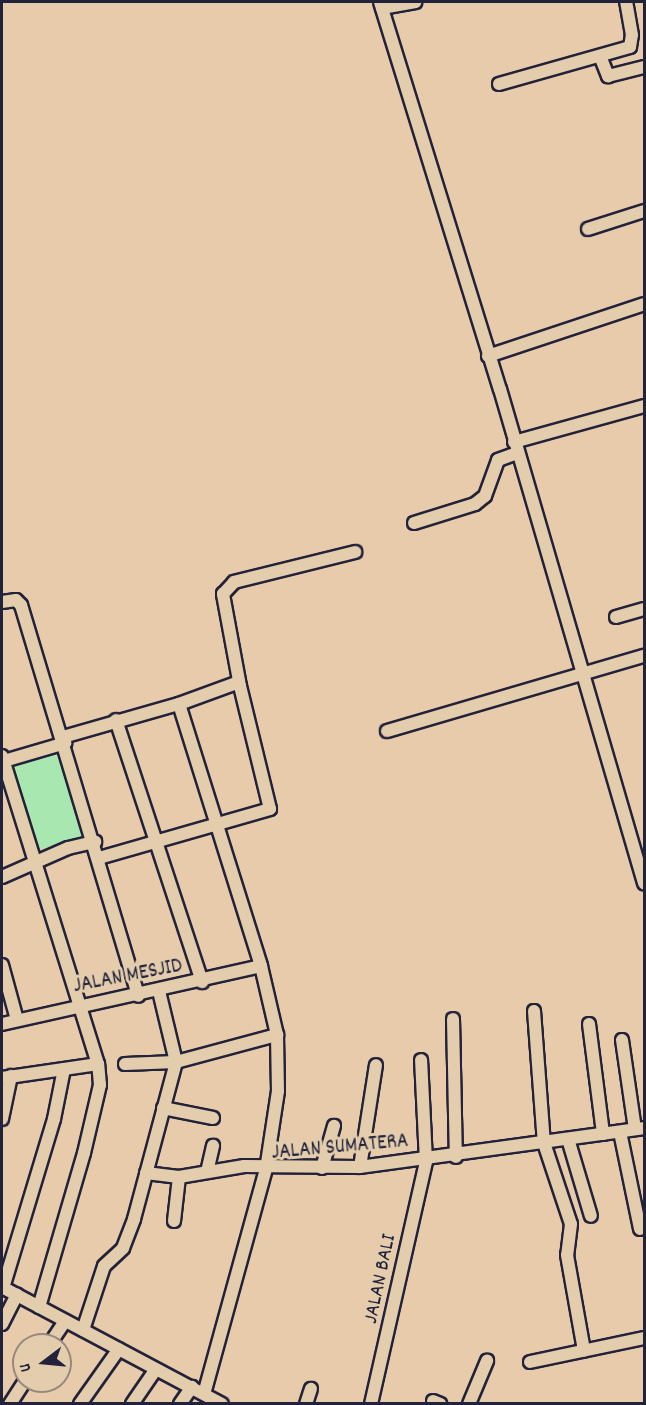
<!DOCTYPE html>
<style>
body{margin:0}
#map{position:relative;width:646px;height:1405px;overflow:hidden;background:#e7cbaa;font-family:Dekko,sans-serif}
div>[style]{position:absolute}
.green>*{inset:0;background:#a8e7af;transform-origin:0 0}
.roads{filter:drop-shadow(2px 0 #22223b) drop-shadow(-2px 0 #22223b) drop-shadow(0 2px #22223b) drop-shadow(0 -2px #22223b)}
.minor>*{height:12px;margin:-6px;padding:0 6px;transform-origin:6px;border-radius:6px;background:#e4cdad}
span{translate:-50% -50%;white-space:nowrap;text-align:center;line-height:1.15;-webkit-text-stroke:6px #e4cdad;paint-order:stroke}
.street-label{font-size:21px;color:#22223b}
.frame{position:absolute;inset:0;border:3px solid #22223b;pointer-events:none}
.north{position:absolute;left:12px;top:1333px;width:60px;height:60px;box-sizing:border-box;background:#e4cdad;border:2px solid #96897f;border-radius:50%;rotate:254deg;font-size:16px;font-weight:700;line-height:24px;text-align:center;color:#22223b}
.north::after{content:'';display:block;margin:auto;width:21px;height:27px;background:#22223b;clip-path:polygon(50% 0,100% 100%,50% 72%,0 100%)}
</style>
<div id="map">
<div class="green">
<div style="left:64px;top:747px;width:91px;height:59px;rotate:73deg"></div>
</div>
<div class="roads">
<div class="minor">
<div style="left:380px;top:2px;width:405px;rotate:72.8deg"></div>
<div style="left:500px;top:389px;width:515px;rotate:73.75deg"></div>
<div style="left:382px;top:8px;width:34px;rotate:-10deg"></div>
<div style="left:600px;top:56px;width:22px;rotate:68deg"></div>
<div style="left:608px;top:76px;width:37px;rotate:-14deg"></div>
<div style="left:499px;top:84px;width:136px;rotate:-15.8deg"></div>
<div style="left:630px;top:47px;width:12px;rotate:-81deg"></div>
<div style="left:632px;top:35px;width:34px;rotate:-100deg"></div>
<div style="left:588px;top:229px;width:59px;rotate:-17.8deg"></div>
<div style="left:488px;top:356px;width:164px;rotate:-18.4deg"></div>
<div style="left:514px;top:442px;width:135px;rotate:-15.5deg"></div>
<div style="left:414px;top:523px;width:64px;rotate:-17.3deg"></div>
<div style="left:475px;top:504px;width:13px;rotate:-39deg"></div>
<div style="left:485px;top:496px;width:38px;rotate:-70deg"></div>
<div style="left:498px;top:460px;width:20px;rotate:-20deg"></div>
<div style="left:2px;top:602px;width:14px;rotate:-8deg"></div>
<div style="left:16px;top:600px;width:7px;rotate:45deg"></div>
<div style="left:21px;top:605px;width:408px;rotate:73.3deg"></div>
<div style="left:616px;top:617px;width:29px;rotate:-16deg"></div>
<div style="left:179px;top:704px;width:275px;rotate:72.6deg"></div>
<div style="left:261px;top:966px;width:71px;rotate:76.9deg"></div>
<div style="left:277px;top:1035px;width:56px;rotate:89deg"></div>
<div style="left:278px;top:1091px;width:79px;rotate:98.7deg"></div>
<div style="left:266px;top:1169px;width:233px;rotate:105.4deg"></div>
<div style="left:116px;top:720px;width:276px;rotate:71.8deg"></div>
<div style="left:387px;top:731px;width:268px;rotate:-16.3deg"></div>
<div style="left:63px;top:737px;width:121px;rotate:-15.9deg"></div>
<div style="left:179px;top:704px;width:64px;rotate:-20.1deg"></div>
<div style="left:2px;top:756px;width:323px;rotate:72.7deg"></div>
<div style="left:98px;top:1064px;width:97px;rotate:171.7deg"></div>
<div style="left:4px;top:761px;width:64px;rotate:-16.4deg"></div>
<div style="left:99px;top:858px;width:178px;rotate:-16deg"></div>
<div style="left:270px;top:809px;width:127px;rotate:-103.7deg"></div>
<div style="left:240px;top:686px;width:94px;rotate:-100.5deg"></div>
<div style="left:223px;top:594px;width:16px;rotate:-47deg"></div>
<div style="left:234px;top:582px;width:125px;rotate:-13.9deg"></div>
<div style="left:2px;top:877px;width:72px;rotate:-23.7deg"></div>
<div style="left:68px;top:848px;width:28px;rotate:-13deg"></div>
<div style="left:2px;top:965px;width:57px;rotate:74.7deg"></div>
<div style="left:534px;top:1011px;width:132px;rotate:85.7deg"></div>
<div style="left:544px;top:1143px;width:85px;rotate:71.6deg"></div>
<div style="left:571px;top:1224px;width:31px;rotate:97deg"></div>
<div style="left:567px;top:1255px;width:97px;rotate:79.9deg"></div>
<div style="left:453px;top:1019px;width:138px;rotate:88.8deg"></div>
<div style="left:2px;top:1024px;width:265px;rotate:-12.6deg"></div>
<div style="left:589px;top:1024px;width:111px;rotate:82.7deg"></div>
<div style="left:622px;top:1040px;width:90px;rotate:81.7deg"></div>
<div style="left:125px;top:1064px;width:51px;rotate:-2.2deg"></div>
<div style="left:176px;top:1062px;width:105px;rotate:-15deg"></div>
<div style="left:163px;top:1108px;width:51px;rotate:11.3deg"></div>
<div style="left:2px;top:1119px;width:44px;rotate:-78.2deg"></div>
<div style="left:620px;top:1132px;width:99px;rotate:78.3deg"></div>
<div style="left:568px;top:1139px;width:80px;rotate:73.4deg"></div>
<div style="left:360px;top:1167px;width:103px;rotate:-81.1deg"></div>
<div style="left:322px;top:1168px;width:44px;rotate:-74.1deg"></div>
<div style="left:207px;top:1172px;width:27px;rotate:-77deg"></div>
<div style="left:146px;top:1173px;width:33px;rotate:7deg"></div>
<div style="left:179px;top:1177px;width:66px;rotate:-9.6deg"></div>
<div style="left:244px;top:1166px;width:116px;rotate:0.5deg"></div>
<div style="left:360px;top:1167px;width:287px;rotate:-7.8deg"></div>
<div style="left:174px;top:1221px;width:44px;rotate:-83.5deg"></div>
<div style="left:2px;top:1287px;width:249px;rotate:28deg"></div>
<div style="left:3px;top:1288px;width:177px;rotate:-73.2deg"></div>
<div style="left:54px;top:1119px;width:51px;rotate:-78.7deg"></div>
<div style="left:39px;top:1307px;width:160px;rotate:-73.7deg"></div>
<div style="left:84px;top:1153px;width:70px;rotate:-76.8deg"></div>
<div style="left:100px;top:1085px;width:21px;rotate:-95deg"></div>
<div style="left:2px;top:1324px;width:33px;rotate:-63deg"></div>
<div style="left:83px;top:1330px;width:67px;rotate:-71.8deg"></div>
<div style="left:104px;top:1266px;width:26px;rotate:-43deg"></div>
<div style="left:123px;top:1248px;width:31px;rotate:-69deg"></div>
<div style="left:134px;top:1219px;width:163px;rotate:-75deg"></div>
<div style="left:176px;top:1062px;width:73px;rotate:-103.5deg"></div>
<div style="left:49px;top:1345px;width:29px;rotate:-56deg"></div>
<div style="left:530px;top:1362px;width:116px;rotate:-11.9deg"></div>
<div style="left:433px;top:1401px;width:8px;rotate:23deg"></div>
<div style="left:10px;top:1404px;width:27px;rotate:-57deg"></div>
<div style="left:80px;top:1404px;width:67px;rotate:-54.7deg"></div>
<div style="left:132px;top:1404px;width:42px;rotate:-55.6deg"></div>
<div style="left:180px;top:1404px;width:21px;rotate:-55deg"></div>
<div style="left:306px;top:1404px;width:16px;rotate:-72deg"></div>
<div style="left:371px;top:1404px;width:249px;rotate:-77.2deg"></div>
<div style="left:426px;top:1161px;width:101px;rotate:-92.8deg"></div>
<div style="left:469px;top:1404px;width:47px;rotate:-67.3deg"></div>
</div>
</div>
<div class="street-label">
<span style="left:128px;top:977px;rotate:-11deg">JALAN MESJID</span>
<span style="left:340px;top:1148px;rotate:-5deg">JALAN SUMATERA</span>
<span style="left:381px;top:1279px;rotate:-78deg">JALAN BALI</span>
</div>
<div class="frame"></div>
<div class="north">U</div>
</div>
